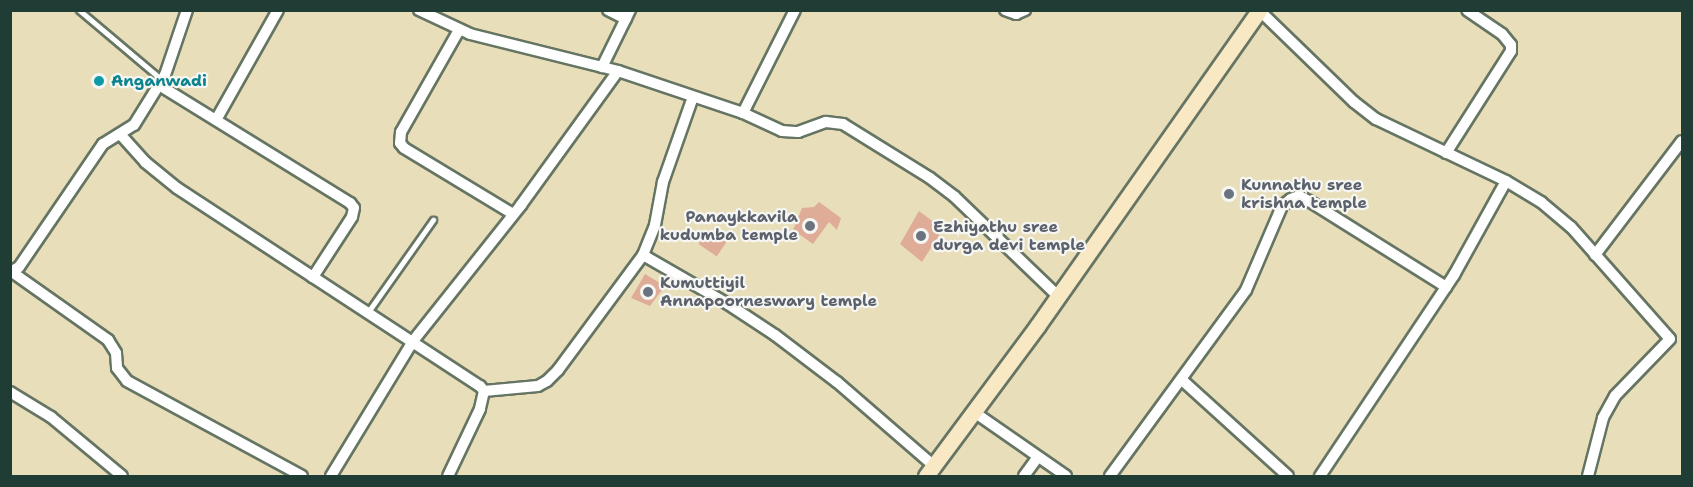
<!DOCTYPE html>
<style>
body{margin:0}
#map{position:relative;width:1693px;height:487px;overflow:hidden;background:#e9deba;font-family:"Shantell Sans",sans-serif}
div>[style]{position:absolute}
.building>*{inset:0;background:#dfac98;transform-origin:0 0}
.roads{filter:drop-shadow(2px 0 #667563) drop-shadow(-2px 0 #667563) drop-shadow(0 2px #667563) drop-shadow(0 -2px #667563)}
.lane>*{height:5px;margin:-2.5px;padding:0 2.5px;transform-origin:2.5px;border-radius:2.5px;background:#fff}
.street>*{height:10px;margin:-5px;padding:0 5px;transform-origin:5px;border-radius:5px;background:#fff}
.secondary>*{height:15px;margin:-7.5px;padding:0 7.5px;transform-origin:7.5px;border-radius:7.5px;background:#f8e8c3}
.dots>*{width:16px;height:16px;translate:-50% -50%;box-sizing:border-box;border:3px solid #f6f6f2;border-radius:50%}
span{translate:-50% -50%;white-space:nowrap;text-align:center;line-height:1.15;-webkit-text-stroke:4.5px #f6f6f2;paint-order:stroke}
.culture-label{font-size:16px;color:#0d838f;font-weight:700}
.left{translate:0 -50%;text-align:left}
.worship-label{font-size:16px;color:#5b616d;font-weight:700}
.right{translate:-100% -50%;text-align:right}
.frame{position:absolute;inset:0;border:12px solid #1f3d34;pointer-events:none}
</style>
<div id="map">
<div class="building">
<div style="clip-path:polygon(819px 202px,841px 218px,837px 230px,829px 222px,813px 244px,793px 230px,802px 208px,814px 207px)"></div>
<div style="clip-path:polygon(919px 211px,943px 229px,922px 262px,900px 244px)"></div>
<div style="left:708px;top:230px;width:22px;height:17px;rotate:34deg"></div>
<div style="clip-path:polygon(645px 274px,665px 286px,650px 306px,631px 298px)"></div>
</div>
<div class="roads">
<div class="lane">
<div style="left:79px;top:10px;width:109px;rotate:40.1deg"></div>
<div style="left:368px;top:312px;width:113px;rotate:-54.8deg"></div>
</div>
<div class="street">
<div style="left:419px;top:10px;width:56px;rotate:25.2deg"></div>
<div style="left:470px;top:34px;width:153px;rotate:14deg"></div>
<div style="left:618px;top:71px;width:132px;rotate:18.6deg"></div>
<div style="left:743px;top:113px;width:43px;rotate:24.8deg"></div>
<div style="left:782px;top:131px;width:16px;rotate:4deg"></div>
<div style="left:798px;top:132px;width:30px;rotate:-20deg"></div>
<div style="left:826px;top:122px;width:17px;rotate:7deg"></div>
<div style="left:843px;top:124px;width:102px;rotate:31.8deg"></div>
<div style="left:930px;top:178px;width:31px;rotate:37deg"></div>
<div style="left:955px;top:197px;width:143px;rotate:43.9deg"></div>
<div style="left:608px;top:10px;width:20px;rotate:27deg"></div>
<div style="left:1005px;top:10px;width:12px;rotate:20deg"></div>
<div style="left:1016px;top:14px;width:10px;rotate:-24deg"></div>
<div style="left:1259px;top:10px;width:132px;rotate:44.1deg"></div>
<div style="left:1354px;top:102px;width:28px;rotate:38deg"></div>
<div style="left:1376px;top:119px;width:144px;rotate:25.5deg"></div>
<div style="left:1506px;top:181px;width:41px;rotate:31deg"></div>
<div style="left:1541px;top:202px;width:39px;rotate:40deg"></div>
<div style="left:1571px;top:227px;width:149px;rotate:48.5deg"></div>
<div style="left:1670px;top:339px;width:79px;rotate:134deg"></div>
<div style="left:1615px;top:396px;width:25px;rotate:119deg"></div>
<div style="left:1603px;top:418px;width:60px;rotate:104.5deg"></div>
<div style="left:459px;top:30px;width:117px;rotate:119.6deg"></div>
<div style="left:401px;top:132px;width:11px;rotate:95deg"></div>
<div style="left:400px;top:143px;width:6px;rotate:51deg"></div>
<div style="left:404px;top:148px;width:127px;rotate:31.2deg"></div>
<div style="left:602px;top:67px;width:64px;rotate:-63.8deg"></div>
<div style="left:159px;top:85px;width:225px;rotate:31.7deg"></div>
<div style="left:350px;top:203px;width:6px;rotate:51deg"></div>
<div style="left:354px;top:208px;width:9px;rotate:103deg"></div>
<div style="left:352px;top:217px;width:72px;rotate:123deg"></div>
<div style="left:743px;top:113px;width:115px;rotate:-63.2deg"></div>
<div style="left:216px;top:120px;width:126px;rotate:-60.6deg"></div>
<div style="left:120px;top:134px;width:38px;rotate:48deg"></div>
<div style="left:145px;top:162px;width:41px;rotate:39.1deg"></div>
<div style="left:177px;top:188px;width:362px;rotate:33.2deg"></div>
<div style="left:480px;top:386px;width:6px;rotate:51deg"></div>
<div style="left:484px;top:391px;width:18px;rotate:103deg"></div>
<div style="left:480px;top:409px;width:74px;rotate:115.5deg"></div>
<div style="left:1446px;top:153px;width:121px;rotate:-57.5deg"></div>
<div style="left:1511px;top:51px;width:6px;rotate:-90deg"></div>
<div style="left:1511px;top:45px;width:14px;rotate:-129deg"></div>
<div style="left:1502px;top:34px;width:42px;rotate:-145.6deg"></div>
<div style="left:643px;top:255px;width:98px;rotate:30deg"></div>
<div style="left:728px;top:304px;width:56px;rotate:33.4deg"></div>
<div style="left:775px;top:335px;width:78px;rotate:37.2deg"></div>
<div style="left:837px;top:382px;width:128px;rotate:40.9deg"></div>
<div style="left:1595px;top:255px;width:143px;rotate:-52.7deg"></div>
<div style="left:10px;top:272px;width:10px;rotate:-29deg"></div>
<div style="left:19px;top:267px;width:149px;rotate:-55.7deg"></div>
<div style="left:103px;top:144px;width:36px;rotate:-32deg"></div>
<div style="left:134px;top:125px;width:59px;rotate:-58.2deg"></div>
<div style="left:165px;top:75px;width:69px;rotate:-71.3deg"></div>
<div style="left:12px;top:272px;width:118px;rotate:35.3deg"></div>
<div style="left:108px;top:340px;width:15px;rotate:58deg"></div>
<div style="left:116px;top:353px;width:15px;rotate:86deg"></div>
<div style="left:117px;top:368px;width:16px;rotate:52deg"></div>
<div style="left:127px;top:381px;width:199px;rotate:28.5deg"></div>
<div style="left:1182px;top:380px;width:143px;rotate:42.2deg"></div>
<div style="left:484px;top:391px;width:54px;rotate:-5.3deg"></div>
<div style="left:538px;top:386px;width:10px;rotate:-29deg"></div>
<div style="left:547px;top:381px;width:16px;rotate:-45deg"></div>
<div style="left:558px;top:370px;width:143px;rotate:-53.5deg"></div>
<div style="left:643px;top:255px;width:32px;rotate:-68deg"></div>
<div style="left:655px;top:225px;width:44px;rotate:-79.5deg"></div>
<div style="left:663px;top:182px;width:90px;rotate:-70.6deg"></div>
<div style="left:10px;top:392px;width:48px;rotate:31.4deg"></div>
<div style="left:51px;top:417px;width:92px;rotate:39.7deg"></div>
<div style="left:974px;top:412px;width:112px;rotate:34.8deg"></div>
<div style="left:331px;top:476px;width:158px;rotate:-58.7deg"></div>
<div style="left:413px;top:341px;width:174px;rotate:-51.5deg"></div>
<div style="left:521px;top:205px;width:165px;rotate:-54.1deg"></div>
<div style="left:1024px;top:476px;width:22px;rotate:-54deg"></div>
<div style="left:1110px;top:476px;width:230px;rotate:-53.8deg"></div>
<div style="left:1246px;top:290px;width:91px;rotate:-66.8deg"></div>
<div style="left:1282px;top:206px;width:11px;rotate:-38deg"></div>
<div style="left:1291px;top:199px;width:9px;rotate:-21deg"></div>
<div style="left:1299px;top:196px;width:11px;rotate:27deg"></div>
<div style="left:1309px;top:201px;width:162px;rotate:32.1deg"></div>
<div style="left:1320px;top:476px;width:242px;rotate:-56.3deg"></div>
<div style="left:1454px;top:275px;width:107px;rotate:-61deg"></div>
</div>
<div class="secondary">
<div style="left:926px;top:476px;width:188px;rotate:-53.4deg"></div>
<div style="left:1038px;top:325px;width:385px;rotate:-54.9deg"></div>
</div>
</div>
<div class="dots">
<div style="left:99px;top:81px;background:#0f9aa8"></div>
<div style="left:1229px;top:194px;background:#6b7280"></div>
<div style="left:810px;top:226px;background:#6b7280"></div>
<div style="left:921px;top:236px;background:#6b7280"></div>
<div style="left:648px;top:292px;background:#6b7280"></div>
</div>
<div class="culture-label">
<span class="left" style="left:111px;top:81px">Anganwadi</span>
</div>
<div class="worship-label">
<span class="left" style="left:1241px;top:194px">Kunnathu sree<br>krishna temple</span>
<span class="right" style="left:798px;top:226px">Panaykkavila<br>kudumba temple</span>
<span class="left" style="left:933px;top:236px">Ezhiyathu sree<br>durga devi temple</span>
<span class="left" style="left:660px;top:292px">Kumuttiyil<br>Annapoorneswary temple</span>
</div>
<div class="frame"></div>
</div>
